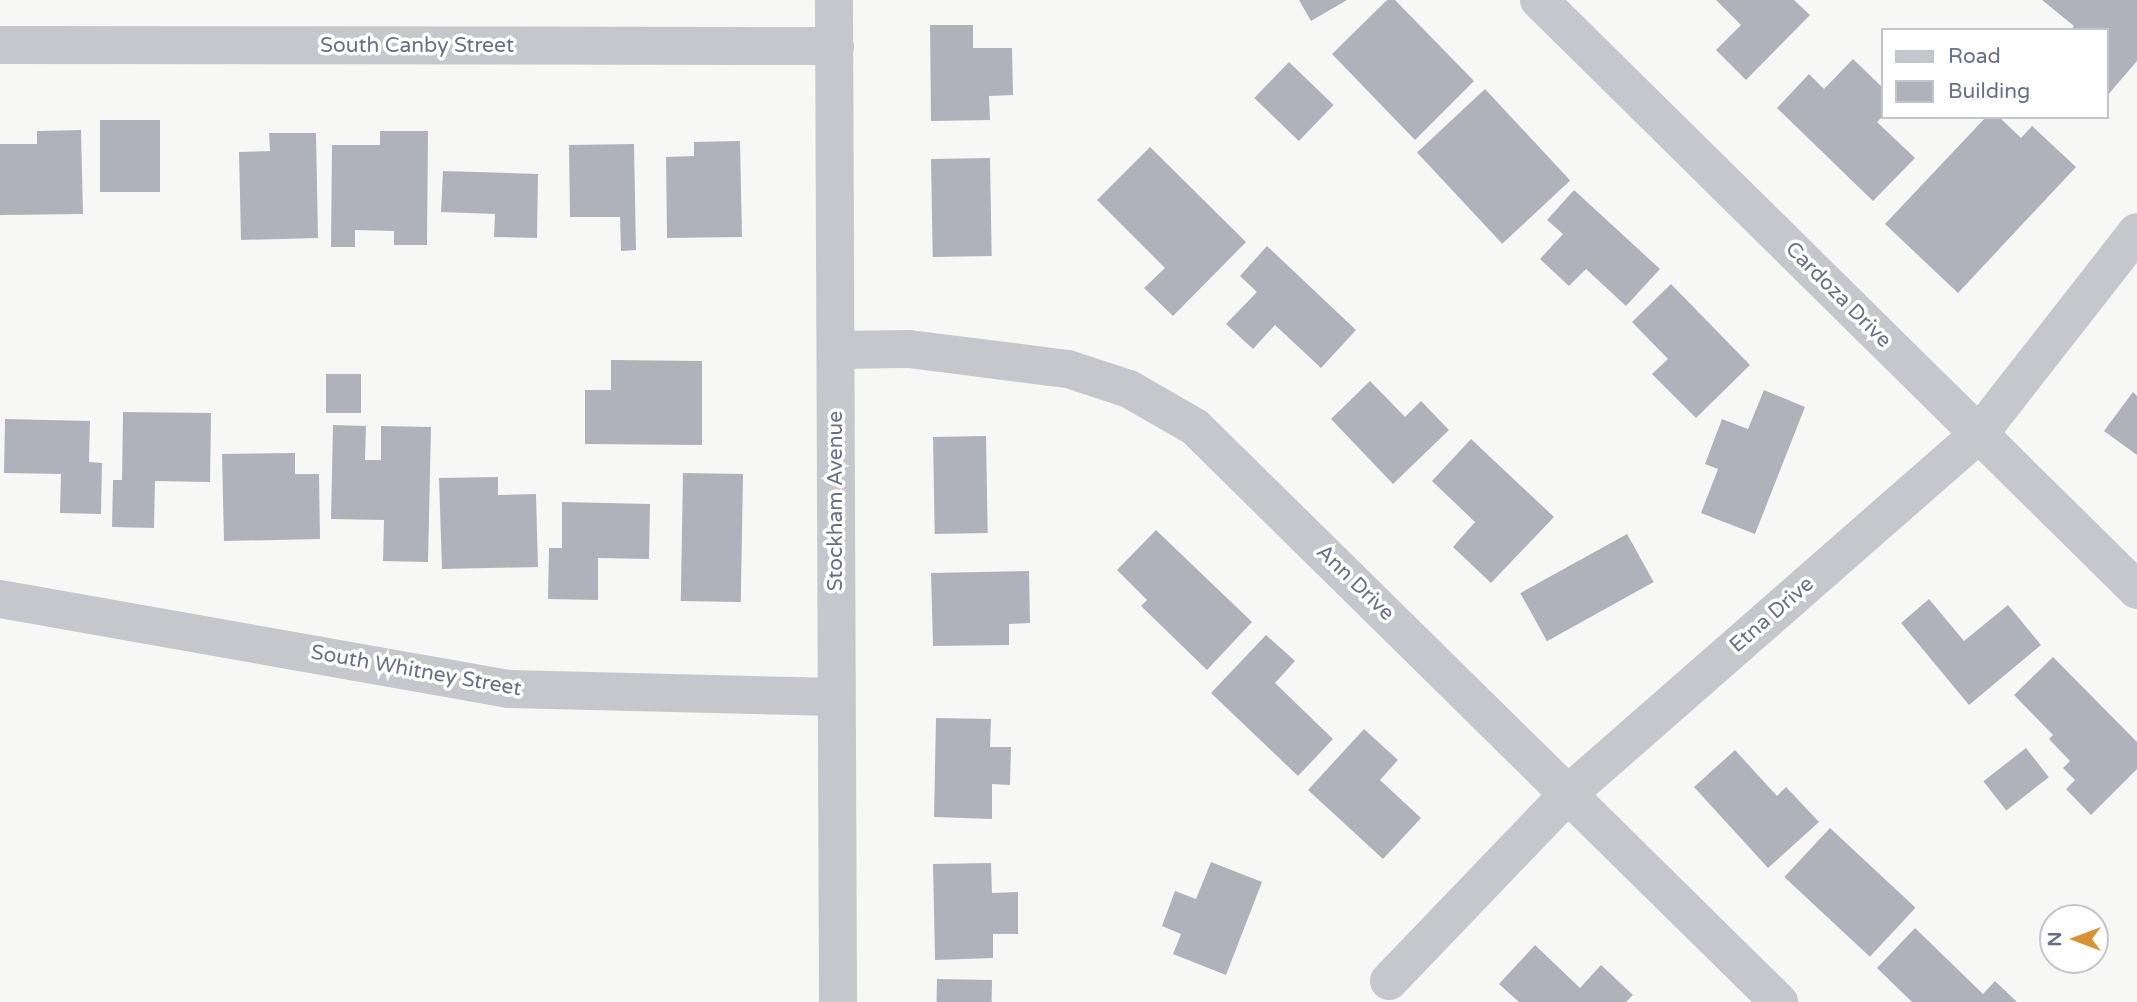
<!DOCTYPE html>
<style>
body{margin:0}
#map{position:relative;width:2137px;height:1002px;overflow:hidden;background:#f7f8f5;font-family:"Varela Round",sans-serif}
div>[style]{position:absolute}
.building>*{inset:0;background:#afb2ba;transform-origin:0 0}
.street>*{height:38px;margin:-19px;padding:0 19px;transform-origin:19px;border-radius:19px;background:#c6c7cc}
span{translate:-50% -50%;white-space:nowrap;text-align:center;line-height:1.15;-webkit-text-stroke:7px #fff;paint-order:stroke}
.street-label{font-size:21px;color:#696f84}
.legend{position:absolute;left:1881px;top:28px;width:228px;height:91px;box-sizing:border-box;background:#fff;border:2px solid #c3c5ce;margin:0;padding:9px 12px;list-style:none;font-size:21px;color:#696f84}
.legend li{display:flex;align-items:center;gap:14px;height:35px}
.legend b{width:35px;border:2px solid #c3c5ce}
.north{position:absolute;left:2039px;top:904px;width:70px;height:70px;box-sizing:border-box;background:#fff;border:2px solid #c3c5ce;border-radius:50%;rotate:270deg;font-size:19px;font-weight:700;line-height:28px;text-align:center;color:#696f84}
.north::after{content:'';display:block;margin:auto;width:24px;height:32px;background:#d89235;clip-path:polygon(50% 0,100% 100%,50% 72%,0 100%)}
</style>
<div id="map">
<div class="building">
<div style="clip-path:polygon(1299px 0,1347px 0,1311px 21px)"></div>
<div style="clip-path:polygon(1387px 0,1395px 0,1474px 81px,1415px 140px,1332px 54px)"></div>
<div style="clip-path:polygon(1716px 0,1794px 0,1810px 15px,1746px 80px,1716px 50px,1741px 25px)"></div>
<div style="clip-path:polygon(2042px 0,2137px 0,2137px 61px,2107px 96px,2107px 30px,2071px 30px,2074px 26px)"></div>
<div style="clip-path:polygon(930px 25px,973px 25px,973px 48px,1012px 48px,1013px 95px,989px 96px,990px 120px,931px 121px)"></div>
<div style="clip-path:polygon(1853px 59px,1883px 88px,1883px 116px,1877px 122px,1915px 158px,1873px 201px,1777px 108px,1809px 74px,1824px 89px)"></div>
<div style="left:1289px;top:62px;width:62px;height:50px;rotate:44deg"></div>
<div style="left:1485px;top:89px;width:125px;height:93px;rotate:47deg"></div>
<div style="clip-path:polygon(1986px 117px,1999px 117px,2021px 138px,2032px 126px,2076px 167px,1958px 293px,1885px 224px)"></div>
<div style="left:100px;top:120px;width:60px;height:72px"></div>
<div style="clip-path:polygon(81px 130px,83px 214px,0 215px,0 144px,37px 144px,37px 131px)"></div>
<div style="clip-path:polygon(380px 131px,428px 131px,427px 245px,394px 245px,394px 231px,355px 230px,355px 247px,331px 247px,332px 145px,380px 145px)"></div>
<div style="clip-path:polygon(269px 133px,316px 133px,318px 238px,241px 240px,239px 152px,270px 151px)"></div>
<div style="clip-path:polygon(740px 141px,742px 237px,667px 238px,666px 157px,694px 156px,694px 142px)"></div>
<div style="clip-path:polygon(634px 144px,636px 250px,621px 251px,620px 217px,570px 217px,569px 145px)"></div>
<div style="clip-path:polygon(1150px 147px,1246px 242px,1173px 316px,1144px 288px,1165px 268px,1097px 200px)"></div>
<div style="left:990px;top:158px;width:98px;height:59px;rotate:89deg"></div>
<div style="clip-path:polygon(443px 171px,538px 174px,537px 238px,494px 237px,495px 214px,441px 212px)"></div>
<div style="clip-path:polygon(1574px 190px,1660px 269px,1626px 306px,1586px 269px,1569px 286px,1540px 259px,1563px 234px,1547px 220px)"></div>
<div style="clip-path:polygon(1267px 246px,1356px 330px,1321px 368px,1275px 325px,1253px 349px,1226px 324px,1257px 292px,1240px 276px)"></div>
<div style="clip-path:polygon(1671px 284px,1750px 365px,1696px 418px,1652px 374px,1668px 359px,1632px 322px)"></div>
<div style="clip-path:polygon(611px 360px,702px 361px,702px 445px,585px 444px,585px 390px,611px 390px)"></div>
<div style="left:326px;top:374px;width:35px;height:39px"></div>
<div style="clip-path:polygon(1370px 381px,1405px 417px,1421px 401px,1449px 430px,1393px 484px,1331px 419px)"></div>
<div style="clip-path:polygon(1764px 390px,1805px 407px,1755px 534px,1701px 513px,1718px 469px,1705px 464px,1722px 419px,1748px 429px)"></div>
<div style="clip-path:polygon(2133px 392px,2137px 396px,2137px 455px,2104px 431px)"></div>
<div style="clip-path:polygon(123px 412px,211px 413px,210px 482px,155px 481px,154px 528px,112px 527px,113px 480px,122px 480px)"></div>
<div style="clip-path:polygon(5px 419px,90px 421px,89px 462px,102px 463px,101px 514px,60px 513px,61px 474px,4px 473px)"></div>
<div style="clip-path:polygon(333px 425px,366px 426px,365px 460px,381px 460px,381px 426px,431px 427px,428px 562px,383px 561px,384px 520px,331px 519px)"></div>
<div style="left:986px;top:436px;width:97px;height:53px;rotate:89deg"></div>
<div style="clip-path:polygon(1471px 439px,1554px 517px,1491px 583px,1453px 547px,1475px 522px,1432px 481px)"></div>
<div style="clip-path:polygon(295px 453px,295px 474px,319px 474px,320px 539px,224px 541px,222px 454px)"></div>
<div style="left:683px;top:473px;width:60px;height:128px;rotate:1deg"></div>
<div style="clip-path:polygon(498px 477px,498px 495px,536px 494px,538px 567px,442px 569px,439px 478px)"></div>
<div style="clip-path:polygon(562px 502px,650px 504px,649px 559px,598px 558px,598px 600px,548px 599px,549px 548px,562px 548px)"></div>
<div style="clip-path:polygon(1156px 530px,1252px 622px,1207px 670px,1141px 606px,1147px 600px,1117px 570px)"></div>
<div style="left:1627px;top:534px;width:55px;height:122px;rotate:61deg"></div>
<div style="clip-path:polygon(1029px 571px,1030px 623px,1009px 624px,1009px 645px,933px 646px,931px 573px)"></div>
<div style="clip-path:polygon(1929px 599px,1964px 641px,2008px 605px,2041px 645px,1969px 705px,1901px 623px)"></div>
<div style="clip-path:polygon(1266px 635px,1295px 661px,1275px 683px,1333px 739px,1298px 776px,1211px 693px)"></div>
<div style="clip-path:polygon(2053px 657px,2137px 742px,2137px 769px,2091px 815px,2066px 789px,2075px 780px,2063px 768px,2070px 761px,2049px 739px,2053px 735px,2014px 695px)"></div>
<div style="clip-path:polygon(936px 718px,991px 719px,990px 747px,1011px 747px,1010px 785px,992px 784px,992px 819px,934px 817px)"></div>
<div style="clip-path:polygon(1364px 729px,1398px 760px,1380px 780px,1421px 818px,1383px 859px,1308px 790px)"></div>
<div style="left:2026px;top:748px;width:37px;height:54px;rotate:52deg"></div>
<div style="clip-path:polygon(1735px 750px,1777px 796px,1786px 787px,1819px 822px,1768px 868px,1694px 787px)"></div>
<div style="left:1830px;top:828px;width:117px;height:67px;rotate:43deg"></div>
<div style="clip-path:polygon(1211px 862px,1262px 882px,1226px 975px,1173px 954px,1181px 934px,1162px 926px,1175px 891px,1196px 899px)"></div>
<div style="clip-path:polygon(991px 863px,992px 893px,1018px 892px,1018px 934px,993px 934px,993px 958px,935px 960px,933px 864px)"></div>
<div style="clip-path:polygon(1915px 928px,1983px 994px,1995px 981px,2017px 1002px,1912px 1002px,1877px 968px)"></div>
<div style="clip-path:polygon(1535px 945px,1580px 988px,1601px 965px,1633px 995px,1626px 1002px,1519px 1002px,1499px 984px)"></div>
<div style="left:937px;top:979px;width:55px;height:23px;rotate:1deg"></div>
</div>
<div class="street">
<div style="left:834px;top:0;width:1002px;rotate:89.77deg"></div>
<div style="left:1539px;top:0;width:840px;rotate:44.61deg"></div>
<div style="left:0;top:45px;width:835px;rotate:0.07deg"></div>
<div style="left:836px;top:350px;width:73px;rotate:-0.8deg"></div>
<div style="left:909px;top:349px;width:160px;rotate:7.2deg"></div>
<div style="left:1068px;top:369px;width:64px;rotate:18.2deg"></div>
<div style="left:1129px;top:389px;width:76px;rotate:29.9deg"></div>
<div style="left:1195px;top:427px;width:820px;rotate:44.56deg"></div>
<div style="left:0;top:599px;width:517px;rotate:10.03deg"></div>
<div style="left:509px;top:689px;width:327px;rotate:1.4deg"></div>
<div style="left:1389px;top:981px;width:260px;rotate:-46.2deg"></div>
<div style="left:1569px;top:793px;width:545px;rotate:-41.21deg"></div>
<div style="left:1979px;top:434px;width:256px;rotate:-52deg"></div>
</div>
<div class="street-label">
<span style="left:417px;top:46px">South Canby Street</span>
<span style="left:1838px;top:295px;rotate:45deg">Cardoza Drive</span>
<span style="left:836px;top:501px;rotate:-90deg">Stockham Avenue</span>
<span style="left:1355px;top:583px;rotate:44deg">Ann Drive</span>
<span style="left:1772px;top:615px;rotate:-41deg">Etna Drive</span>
<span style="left:416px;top:671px;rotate:10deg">South Whitney Street</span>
</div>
<ul class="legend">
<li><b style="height:9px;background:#c6c7cc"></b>Road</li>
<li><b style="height:19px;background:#afb2ba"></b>Building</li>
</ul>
<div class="north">N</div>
</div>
